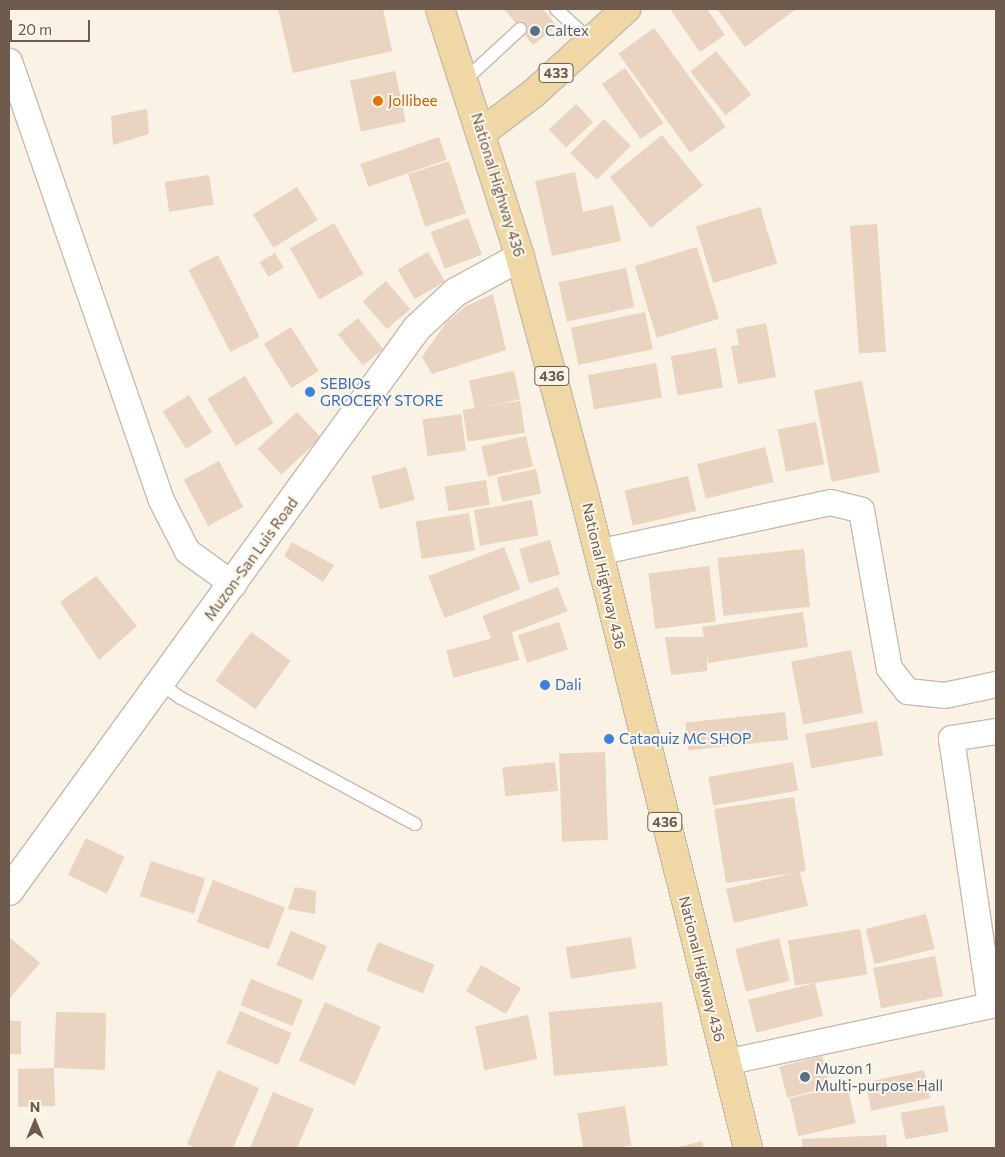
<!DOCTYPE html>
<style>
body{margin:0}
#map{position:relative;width:1005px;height:1157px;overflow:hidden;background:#f9f2e5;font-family:Commissioner,sans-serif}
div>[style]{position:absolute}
.building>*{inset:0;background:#ead3c0;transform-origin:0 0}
.roads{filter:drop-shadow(1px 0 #c8baad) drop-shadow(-1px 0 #c8baad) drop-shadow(0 1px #c8baad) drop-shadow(0 -1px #c8baad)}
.service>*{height:12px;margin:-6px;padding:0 6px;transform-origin:6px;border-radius:6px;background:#fff}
.minor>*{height:25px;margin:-12.5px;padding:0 12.5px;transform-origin:12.5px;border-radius:12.5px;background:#fff}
.secondary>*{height:28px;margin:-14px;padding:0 14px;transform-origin:14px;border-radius:14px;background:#fff}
.primary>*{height:28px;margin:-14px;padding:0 14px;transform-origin:14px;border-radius:14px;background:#efd8a5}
.dots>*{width:14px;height:14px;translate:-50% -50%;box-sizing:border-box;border:2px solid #fcf6ea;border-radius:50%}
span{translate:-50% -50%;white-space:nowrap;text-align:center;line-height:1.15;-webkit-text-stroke:4px #fcf6ea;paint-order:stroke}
.shield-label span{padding:1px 4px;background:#fcf6ea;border:1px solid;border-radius:4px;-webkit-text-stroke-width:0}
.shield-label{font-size:14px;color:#6e5b4e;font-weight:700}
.service-label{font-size:15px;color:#4e5e75}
.left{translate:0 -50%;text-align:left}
.food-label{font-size:15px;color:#c56008}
.street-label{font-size:15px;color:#6e5b4e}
.shop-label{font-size:15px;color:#366cbe}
.frame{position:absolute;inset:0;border:10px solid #6e5b4e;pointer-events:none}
.north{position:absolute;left:10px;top:1097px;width:50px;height:50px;-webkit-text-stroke:4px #fcf6ea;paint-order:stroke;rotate:0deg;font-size:14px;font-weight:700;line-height:20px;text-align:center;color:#6e5b4e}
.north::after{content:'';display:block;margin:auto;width:18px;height:22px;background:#6e5b4e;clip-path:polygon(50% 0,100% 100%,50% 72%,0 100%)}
.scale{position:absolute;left:10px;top:20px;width:80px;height:22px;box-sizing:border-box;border:2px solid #6e5b4e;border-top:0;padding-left:6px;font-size:15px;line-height:18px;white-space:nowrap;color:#6e5b4e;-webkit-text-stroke:4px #fcf6ea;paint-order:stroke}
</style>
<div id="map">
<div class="building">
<div style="clip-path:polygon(278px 9px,383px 9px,392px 51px,293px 73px)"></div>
<div style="clip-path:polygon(507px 9px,543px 9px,557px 26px,533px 45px,505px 10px)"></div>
<div style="clip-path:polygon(670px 9px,707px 9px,725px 35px,700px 52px)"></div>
<div style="clip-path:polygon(717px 9px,796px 9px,745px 47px)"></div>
<div style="left:654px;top:28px;width:122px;height:44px;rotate:54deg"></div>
<div style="left:716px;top:51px;width:56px;height:33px;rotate:51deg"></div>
<div style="left:625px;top:68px;width:67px;height:28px;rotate:55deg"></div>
<div style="left:395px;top:71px;width:52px;height:46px;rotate:78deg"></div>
<div style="left:576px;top:104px;width:25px;height:37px;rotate:47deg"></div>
<div style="clip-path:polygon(147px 109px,149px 134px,113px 145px,111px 116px)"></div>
<div style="left:604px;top:119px;width:38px;height:48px;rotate:45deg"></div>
<div style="left:662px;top:135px;width:65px;height:67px;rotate:51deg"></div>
<div style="left:439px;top:137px;width:24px;height:83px;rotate:71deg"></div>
<div style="left:449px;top:161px;width:55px;height:43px;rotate:72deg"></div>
<div style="clip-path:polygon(575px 172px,583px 212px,613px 205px,621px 241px,552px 256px,535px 181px)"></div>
<div style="left:209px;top:175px;width:30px;height:45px;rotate:81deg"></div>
<div style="left:297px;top:187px;width:39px;height:52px;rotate:58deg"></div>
<div style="left:760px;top:207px;width:59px;height:67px;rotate:73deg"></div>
<div style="left:468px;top:218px;width:39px;height:40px;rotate:69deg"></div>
<div style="left:334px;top:223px;width:59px;height:51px;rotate:60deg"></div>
<div style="left:877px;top:224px;width:128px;height:27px;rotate:86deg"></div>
<div style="left:697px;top:247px;width:75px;height:65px;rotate:73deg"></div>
<div style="left:428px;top:252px;width:34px;height:35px;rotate:60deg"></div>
<div style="left:275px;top:253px;width:17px;height:18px;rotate:59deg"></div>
<div style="left:218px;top:255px;width:92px;height:33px;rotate:63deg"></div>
<div style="left:626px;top:268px;width:40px;height:69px;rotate:78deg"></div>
<div style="left:386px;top:281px;width:37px;height:31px;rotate:49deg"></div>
<div style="clip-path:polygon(493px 294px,506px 350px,432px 374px,422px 357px,446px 323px,466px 306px)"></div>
<div style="left:645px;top:312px;width:38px;height:76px;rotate:78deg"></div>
<div style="left:358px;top:318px;width:40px;height:26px;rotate:51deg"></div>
<div style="clip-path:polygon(766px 323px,776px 377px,738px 384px,731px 346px,739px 345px,736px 329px)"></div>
<div style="left:291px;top:327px;width:52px;height:32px;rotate:58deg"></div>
<div style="left:716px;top:348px;width:40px;height:46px;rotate:80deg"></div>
<div style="left:656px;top:363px;width:35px;height:69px;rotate:80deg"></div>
<div style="left:514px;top:371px;width:29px;height:46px;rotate:78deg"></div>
<div style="left:245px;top:376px;width:55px;height:44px;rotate:59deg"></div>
<div style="left:862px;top:381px;width:93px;height:49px;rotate:79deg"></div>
<div style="left:189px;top:395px;width:44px;height:31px;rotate:58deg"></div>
<div style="left:520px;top:401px;width:32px;height:58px;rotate:81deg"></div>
<div style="left:297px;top:412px;width:35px;height:54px;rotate:47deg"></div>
<div style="left:461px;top:414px;width:37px;height:39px;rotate:82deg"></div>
<div style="left:816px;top:422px;width:43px;height:39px;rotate:79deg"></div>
<div style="left:526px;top:436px;width:31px;height:46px;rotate:77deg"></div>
<div style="left:765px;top:447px;width:36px;height:70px;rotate:76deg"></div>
<div style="left:219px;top:461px;width:52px;height:40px;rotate:62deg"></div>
<div style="left:406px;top:467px;width:34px;height:36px;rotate:75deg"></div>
<div style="left:536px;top:469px;width:25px;height:40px;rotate:78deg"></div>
<div style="left:688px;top:476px;width:36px;height:65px;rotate:77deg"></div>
<div style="left:486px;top:480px;width:25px;height:42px;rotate:81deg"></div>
<div style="left:532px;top:500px;width:36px;height:59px;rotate:80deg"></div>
<div style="left:469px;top:513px;width:38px;height:54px;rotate:81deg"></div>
<div style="left:550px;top:540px;width:36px;height:32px;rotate:74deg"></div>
<div style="clip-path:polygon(292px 542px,334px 565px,323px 582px,284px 556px)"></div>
<div style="left:504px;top:547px;width:45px;height:81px;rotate:69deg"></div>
<div style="left:804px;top:549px;width:58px;height:87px;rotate:84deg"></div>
<div style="left:709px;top:566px;width:56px;height:61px;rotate:83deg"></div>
<div style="clip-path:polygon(96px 576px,137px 626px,99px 660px,60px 602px)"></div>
<div style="left:558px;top:587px;width:26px;height:81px;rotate:69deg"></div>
<div style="clip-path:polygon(803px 612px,808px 647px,708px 663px,707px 653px,707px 671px,671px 675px,665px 637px,704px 637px,702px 627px)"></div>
<div style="left:559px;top:622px;width:29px;height:43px;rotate:72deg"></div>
<div style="left:251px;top:632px;width:49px;height:60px;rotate:36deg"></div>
<div style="left:512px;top:633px;width:28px;height:68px;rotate:75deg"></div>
<div style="left:851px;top:650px;width:64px;height:61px;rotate:79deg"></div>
<div style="left:785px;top:712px;width:28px;height:100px;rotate:84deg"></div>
<div style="left:877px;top:721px;width:35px;height:73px;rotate:80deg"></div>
<div style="left:605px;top:752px;width:88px;height:46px;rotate:88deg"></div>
<div style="left:555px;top:762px;width:29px;height:53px;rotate:84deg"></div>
<div style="left:793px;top:762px;width:29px;height:86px;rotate:80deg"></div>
<div style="clip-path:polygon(794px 797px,806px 871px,800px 872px,808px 906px,734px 923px,726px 889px,794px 873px,726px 883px,714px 809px)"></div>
<div style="left:86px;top:838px;width:43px;height:41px;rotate:26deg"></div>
<div style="left:151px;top:861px;width:57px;height:37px;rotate:18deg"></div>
<div style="left:213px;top:880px;width:77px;height:45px;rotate:21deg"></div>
<div style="clip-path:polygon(295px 887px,316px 891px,315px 914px,288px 909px)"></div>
<div style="left:926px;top:914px;width:36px;height:62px;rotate:76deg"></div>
<div style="left:860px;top:929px;width:46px;height:73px;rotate:81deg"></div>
<div style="left:291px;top:931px;width:39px;height:37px;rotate:23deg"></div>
<div style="clip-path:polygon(9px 937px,40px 963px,9px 999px)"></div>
<div style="left:631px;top:937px;width:32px;height:66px;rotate:81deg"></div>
<div style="left:779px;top:938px;width:44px;height:45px;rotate:76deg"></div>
<div style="left:378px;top:942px;width:61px;height:31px;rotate:22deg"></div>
<div style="left:935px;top:956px;width:41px;height:63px;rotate:79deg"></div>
<div style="left:481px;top:965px;width:46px;height:30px;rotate:30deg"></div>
<div style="left:251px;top:979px;width:56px;height:28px;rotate:22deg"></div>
<div style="left:815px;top:983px;width:34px;height:69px;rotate:76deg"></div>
<div style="left:325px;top:1002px;width:61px;height:64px;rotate:24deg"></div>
<div style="left:662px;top:1002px;width:64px;height:114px;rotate:85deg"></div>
<div style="left:240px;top:1011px;width:56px;height:35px;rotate:23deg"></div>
<div style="clip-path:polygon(56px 1012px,106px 1013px,105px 1070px,54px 1068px,55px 1106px,18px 1107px,18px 1069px,54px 1068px)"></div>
<div style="left:528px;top:1015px;width:45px;height:54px;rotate:78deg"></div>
<div style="left:9px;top:1021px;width:12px;height:33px"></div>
<div style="left:822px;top:1056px;width:32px;height:44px;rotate:76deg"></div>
<div style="clip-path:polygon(218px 1070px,259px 1088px,233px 1148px,196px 1148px,187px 1144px)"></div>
<div style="left:924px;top:1070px;width:29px;height:60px;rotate:78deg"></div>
<div style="left:847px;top:1085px;width:39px;height:59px;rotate:77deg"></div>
<div style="clip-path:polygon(273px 1092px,314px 1109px,297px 1148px,250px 1148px)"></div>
<div style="left:944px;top:1105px;width:27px;height:44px;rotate:80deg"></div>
<div style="left:625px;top:1106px;width:40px;height:48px;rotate:81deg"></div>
<div style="clip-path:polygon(886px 1135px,887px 1148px,802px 1148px,802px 1139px)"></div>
<div style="clip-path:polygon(702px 1141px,704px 1148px,675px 1148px)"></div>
</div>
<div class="roads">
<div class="service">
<div style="left:556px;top:9px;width:49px;rotate:42.5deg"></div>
<div style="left:465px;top:80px;width:75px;rotate:-42.8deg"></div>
<div style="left:160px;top:683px;width:26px;rotate:36deg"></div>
<div style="left:181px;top:698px;width:266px;rotate:28.3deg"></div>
</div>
<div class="minor">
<div style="left:9px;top:61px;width:462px;rotate:70.9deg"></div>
<div style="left:160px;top:498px;width:59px;rotate:63deg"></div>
<div style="left:187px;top:551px;width:57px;rotate:35.7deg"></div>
<div style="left:597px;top:552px;width:238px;rotate:-12.1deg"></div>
<div style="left:830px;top:502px;width:32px;rotate:14deg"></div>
<div style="left:861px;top:510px;width:160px;rotate:80deg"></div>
<div style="left:889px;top:668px;width:29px;rotate:52deg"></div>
<div style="left:907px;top:691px;width:37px;rotate:6deg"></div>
<div style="left:944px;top:695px;width:53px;rotate:-11.9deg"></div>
<div style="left:990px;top:1005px;width:270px;rotate:-98.3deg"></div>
<div style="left:951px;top:738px;width:46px;rotate:-8.8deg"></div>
<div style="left:725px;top:1062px;width:277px;rotate:-12.1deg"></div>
</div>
<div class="secondary">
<div style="left:9px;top:891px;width:695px;rotate:-54.07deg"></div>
<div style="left:417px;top:328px;width:53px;rotate:-42.7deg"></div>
<div style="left:456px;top:292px;width:73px;rotate:-28.7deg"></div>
</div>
<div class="primary">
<div style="left:440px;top:9px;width:261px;rotate:72.1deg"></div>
<div style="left:520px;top:257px;width:245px;rotate:74.9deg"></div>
<div style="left:584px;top:494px;width:674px;rotate:75.92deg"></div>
<div style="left:481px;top:133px;width:66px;rotate:-37deg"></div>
<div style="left:534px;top:93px;width:125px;rotate:-42.4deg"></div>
</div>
</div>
<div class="dots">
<div style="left:535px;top:31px;background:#5c6f8a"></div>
<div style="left:378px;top:101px;background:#e8710a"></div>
<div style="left:310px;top:392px;background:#3f7fe0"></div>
<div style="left:545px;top:685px;background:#3f7fe0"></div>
<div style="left:609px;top:739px;background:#3f7fe0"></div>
<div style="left:805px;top:1077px;background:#5c6f8a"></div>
</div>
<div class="shield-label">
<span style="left:556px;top:73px">433</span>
<span style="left:552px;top:376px">436</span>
<span style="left:665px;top:822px">436</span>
</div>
<div class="service-label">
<span class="left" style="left:545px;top:31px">Caltex</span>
<span class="left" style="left:815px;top:1077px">Muzon 1<br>Multi-purpose Hall</span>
</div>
<div class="food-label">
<span class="left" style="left:388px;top:101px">Jollibee</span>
</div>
<div class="street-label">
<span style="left:498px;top:185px;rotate:73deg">National Highway 436</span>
<span style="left:251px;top:559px;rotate:-54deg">Muzon-San Luis Road</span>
<span style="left:604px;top:576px;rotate:77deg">National Highway 436</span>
<span style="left:702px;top:969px;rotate:76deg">National Highway 436</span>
</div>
<div class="shop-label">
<span class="left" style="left:320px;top:392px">SEBIOs<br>GROCERY STORE</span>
<span class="left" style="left:555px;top:685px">Dali</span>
<span class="left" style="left:619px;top:739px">Cataquiz MC SHOP</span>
</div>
<div class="frame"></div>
<div class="north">N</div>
<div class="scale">20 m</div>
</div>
